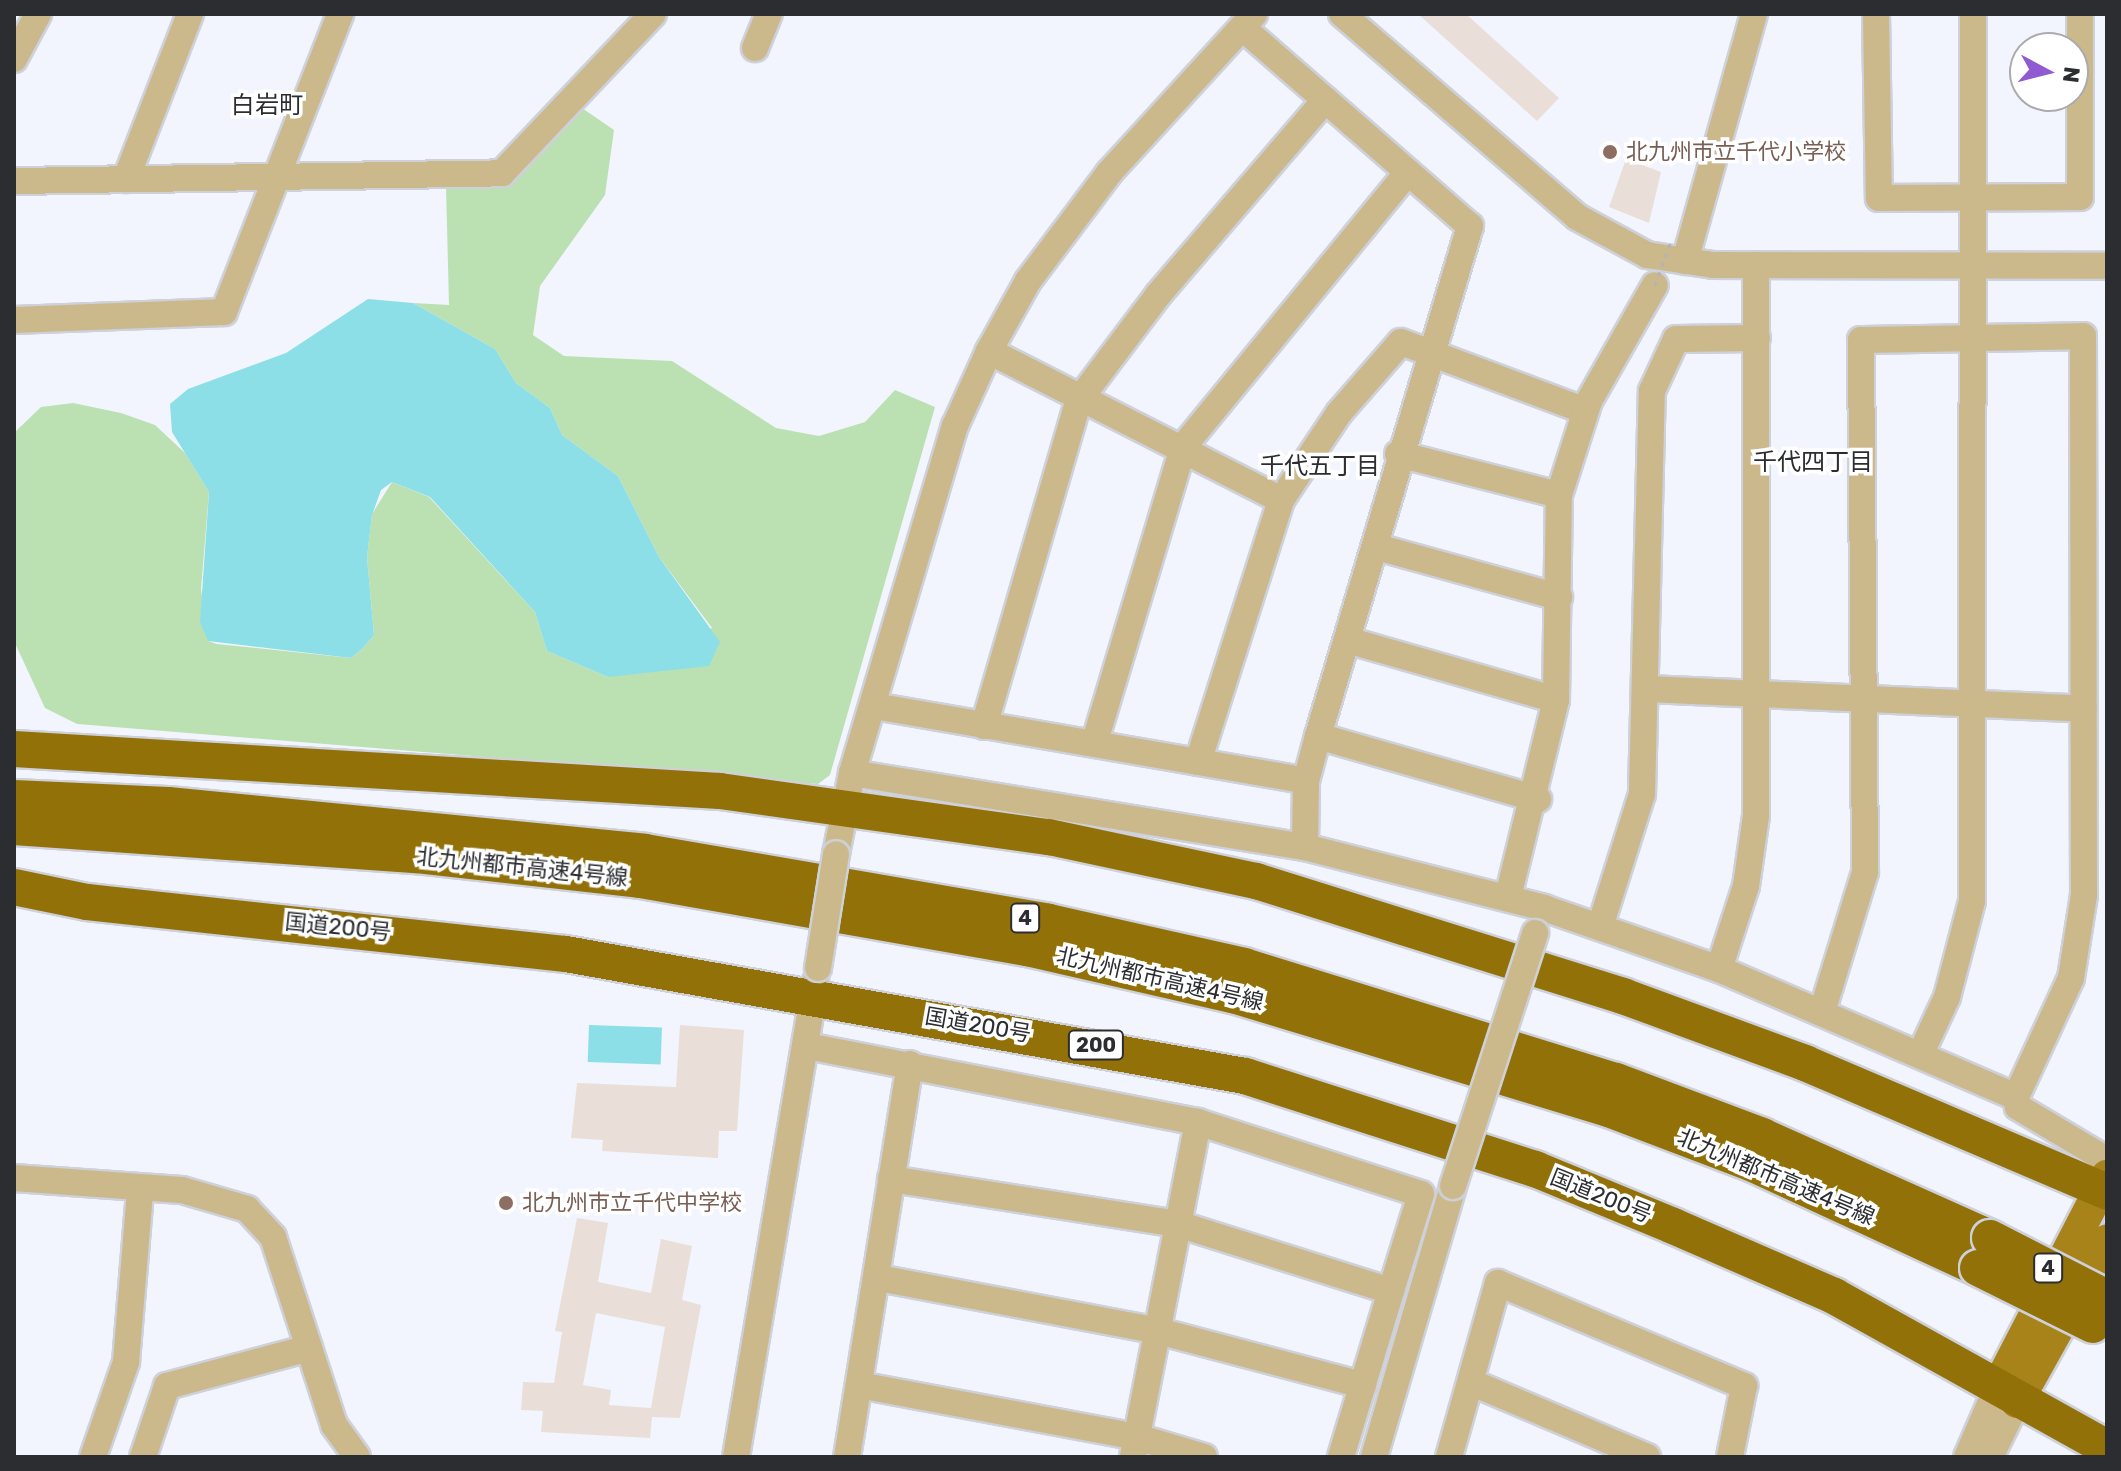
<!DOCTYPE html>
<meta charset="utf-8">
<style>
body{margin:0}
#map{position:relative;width:2121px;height:1471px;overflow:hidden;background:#f2f5fe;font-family:Rubik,"Noto Sans JP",sans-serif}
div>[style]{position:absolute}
.green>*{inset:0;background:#bbe1b3}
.water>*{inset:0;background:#8cdfe6;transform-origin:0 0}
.building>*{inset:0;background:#e9dfd8}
.roads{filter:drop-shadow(2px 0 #ced1d9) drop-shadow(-2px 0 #ced1d9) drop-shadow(0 2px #ced1d9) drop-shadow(0 -2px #ced1d9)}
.minor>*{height:26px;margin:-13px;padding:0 13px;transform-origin:13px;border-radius:13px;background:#cbb88b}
.major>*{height:32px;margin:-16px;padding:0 16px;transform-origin:16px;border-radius:16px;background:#a7831a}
.highway>*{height:36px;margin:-18px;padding:0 18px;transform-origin:18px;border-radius:18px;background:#927108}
.path-bridge>*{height:3px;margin-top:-1.5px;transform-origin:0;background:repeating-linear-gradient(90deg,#b2b4bb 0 4px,transparent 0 10px)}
.bridges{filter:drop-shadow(2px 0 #ced1d9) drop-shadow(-2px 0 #ced1d9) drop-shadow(0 2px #ced1d9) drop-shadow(0 -2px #ced1d9)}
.minor-bridge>*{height:26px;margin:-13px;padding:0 13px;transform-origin:13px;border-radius:13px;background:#cbb88b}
.highway-bridge>*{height:36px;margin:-18px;padding:0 18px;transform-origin:18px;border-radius:18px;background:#927108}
.dots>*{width:22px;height:22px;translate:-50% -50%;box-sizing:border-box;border:4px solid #fff;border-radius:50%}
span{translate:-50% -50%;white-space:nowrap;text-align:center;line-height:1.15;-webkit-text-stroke:7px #fff;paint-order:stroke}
.shield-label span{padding:2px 6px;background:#fff;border:2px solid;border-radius:6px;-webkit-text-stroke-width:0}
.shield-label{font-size:20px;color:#2c2d31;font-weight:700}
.education-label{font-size:22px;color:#785e54}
.left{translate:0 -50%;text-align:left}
.street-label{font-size:22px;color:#2c2d31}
.neighbourhood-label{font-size:24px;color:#2c2d31}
.frame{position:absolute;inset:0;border:16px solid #2c2d31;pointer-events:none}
.north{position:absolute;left:2009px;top:32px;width:80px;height:80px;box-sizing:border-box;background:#fff;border:2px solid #ababad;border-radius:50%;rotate:97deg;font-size:22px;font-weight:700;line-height:32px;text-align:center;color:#2c2d31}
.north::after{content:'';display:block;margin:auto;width:28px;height:36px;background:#905ad2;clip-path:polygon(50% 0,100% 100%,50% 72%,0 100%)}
</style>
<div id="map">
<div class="green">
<div style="clip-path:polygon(582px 108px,614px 130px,605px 195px,540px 286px,533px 335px,564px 356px,672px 361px,776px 428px,819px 436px,865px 422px,895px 390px,935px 407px,830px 775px,818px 784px,77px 724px,45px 708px,14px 641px,14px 433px,41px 407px,73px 403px,121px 413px,155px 425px,185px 453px,209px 492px,201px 589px,208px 641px,217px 644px,351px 658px,364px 647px,374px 635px,367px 557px,372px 514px,392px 482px,429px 497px,535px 612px,547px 651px,608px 677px,712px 628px,659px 557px,618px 476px,562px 435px,550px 408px,516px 383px,495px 349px,413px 303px,449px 305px,446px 186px,543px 143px)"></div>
</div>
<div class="water">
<div style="clip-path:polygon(368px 299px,413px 303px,495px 349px,516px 383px,550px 408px,562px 435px,618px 476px,659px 557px,720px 642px,709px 666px,608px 677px,547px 651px,535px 612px,430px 497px,392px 482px,381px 490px,372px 515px,367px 557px,374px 635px,364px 647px,351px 658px,208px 641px,200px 622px,209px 492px,172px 432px,170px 404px,188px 389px,286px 353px)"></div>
<div style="left:589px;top:1025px;width:73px;height:37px;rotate:2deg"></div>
</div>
<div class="building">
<div style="clip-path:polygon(1418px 14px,1466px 14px,1559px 98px,1537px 121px)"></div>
<div style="clip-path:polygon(1626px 159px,1661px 172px,1649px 223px,1609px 207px)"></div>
<div style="clip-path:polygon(680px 1025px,744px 1030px,737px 1131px,719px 1131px,718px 1158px,602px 1151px,603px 1140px,571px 1138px,577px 1083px,676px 1087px)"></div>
<div style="clip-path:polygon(evenodd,577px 1218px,608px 1223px,598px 1282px,651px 1293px,661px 1239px,692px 1246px,682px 1300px,701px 1305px,680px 1418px,652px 1417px,650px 1438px,541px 1432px,543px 1411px,521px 1410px,523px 1382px,554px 1383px,562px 1332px,555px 1331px,577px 1218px,596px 1313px,665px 1327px,651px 1408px,609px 1405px,611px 1390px,583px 1385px,596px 1313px)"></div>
</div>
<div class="roads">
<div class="minor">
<div style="left:1342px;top:14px;width:311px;rotate:40.8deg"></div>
<div style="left:1577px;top:217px;width:80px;rotate:28.5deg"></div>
<div style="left:1647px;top:255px;width:67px;rotate:8.6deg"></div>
<div style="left:1713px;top:265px;width:394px;rotate:0.1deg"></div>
<div style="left:1876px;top:14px;width:184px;rotate:89.1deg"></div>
<div style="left:1879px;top:198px;width:201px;rotate:-0.3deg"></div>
<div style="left:2080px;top:197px;width:183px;rotate:-90deg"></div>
<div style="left:1244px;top:29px;width:300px;rotate:41.1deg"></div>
<div style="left:1470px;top:226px;width:532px;rotate:106.6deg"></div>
<div style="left:1318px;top:736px;width:47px;rotate:104.9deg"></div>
<div style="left:1306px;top:781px;width:66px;rotate:90.9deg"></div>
<div style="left:755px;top:48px;width:37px;rotate:-68deg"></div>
<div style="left:14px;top:59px;width:51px;rotate:-61.9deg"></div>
<div style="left:126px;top:179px;width:177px;rotate:-68.8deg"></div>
<div style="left:14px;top:181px;width:488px;rotate:-0.9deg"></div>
<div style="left:502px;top:173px;width:219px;rotate:-46.5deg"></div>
<div style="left:1685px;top:261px;width:256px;rotate:-74.4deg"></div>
<div style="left:14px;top:320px;width:210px;rotate:-2.2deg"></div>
<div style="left:224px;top:312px;width:320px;rotate:-68.7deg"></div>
<div style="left:989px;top:351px;width:328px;rotate:27deg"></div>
<div style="left:1398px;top:454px;width:166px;rotate:14.3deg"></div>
<div style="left:1377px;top:547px;width:189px;rotate:15.4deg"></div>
<div style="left:1347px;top:640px;width:217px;rotate:16deg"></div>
<div style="left:1650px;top:689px;width:434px;rotate:2.6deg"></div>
<div style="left:874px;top:706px;width:438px;rotate:9.8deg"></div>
<div style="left:984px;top:726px;width:340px;rotate:-73.8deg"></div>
<div style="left:1079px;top:400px;width:131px;rotate:-53deg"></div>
<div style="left:1158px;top:295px;width:257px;rotate:-49.4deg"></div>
<div style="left:1318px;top:736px;width:229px;rotate:16deg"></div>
<div style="left:1095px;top:741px;width:307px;rotate:-73.3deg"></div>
<div style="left:1183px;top:447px;width:355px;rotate:-50.7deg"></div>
<div style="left:1198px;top:762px;width:275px;rotate:-72.4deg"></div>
<div style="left:1281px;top:500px;width:105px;rotate:-56.3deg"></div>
<div style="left:1339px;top:413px;width:94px;rotate:-48.9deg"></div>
<div style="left:1401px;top:342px;width:197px;rotate:20.5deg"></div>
<div style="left:852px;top:773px;width:459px;rotate:9.3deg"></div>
<div style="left:1305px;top:847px;width:247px;rotate:14.3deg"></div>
<div style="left:1544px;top:908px;width:185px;rotate:19.2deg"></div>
<div style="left:1719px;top:969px;width:323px;rotate:23.3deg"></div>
<div style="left:2016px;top:1097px;width:10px;rotate:79deg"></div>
<div style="left:2018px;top:1107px;width:104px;rotate:30.8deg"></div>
<div style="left:836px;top:854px;width:83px;rotate:-78.8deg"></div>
<div style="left:852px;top:773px;width:362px;rotate:-73.5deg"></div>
<div style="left:955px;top:426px;width:82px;rotate:-65.6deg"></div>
<div style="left:989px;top:351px;width:80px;rotate:-60.9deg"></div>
<div style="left:1028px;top:281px;width:135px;rotate:-53.1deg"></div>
<div style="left:1109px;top:173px;width:215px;rotate:-47.6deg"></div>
<div style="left:1508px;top:897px;width:203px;rotate:-76.3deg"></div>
<div style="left:1556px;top:700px;width:205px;rotate:-89.2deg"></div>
<div style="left:1559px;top:495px;width:99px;rotate:-72.3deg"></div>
<div style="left:1589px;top:401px;width:133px;rotate:-60.4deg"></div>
<div style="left:1600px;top:927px;width:139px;rotate:-72.5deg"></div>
<div style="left:1642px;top:794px;width:403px;rotate:-88.6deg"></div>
<div style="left:1652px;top:391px;width:57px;rotate:-65.2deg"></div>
<div style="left:1676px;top:339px;width:81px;rotate:-0.7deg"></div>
<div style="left:1719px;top:969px;width:87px;rotate:-72deg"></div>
<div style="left:1746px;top:886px;width:71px;rotate:-81.9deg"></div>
<div style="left:1756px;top:816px;width:551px;rotate:-90deg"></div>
<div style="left:1822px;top:1012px;width:146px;rotate:-72.9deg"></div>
<div style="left:1865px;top:872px;width:532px;rotate:-90.43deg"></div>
<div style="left:1861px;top:340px;width:222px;rotate:-1deg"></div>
<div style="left:2083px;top:336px;width:559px;rotate:89.9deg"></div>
<div style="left:2084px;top:895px;width:84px;rotate:98.9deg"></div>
<div style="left:2071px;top:978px;width:131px;rotate:114.8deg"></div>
<div style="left:807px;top:1046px;width:398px;rotate:11deg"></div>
<div style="left:1198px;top:1122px;width:341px;rotate:101deg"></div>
<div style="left:1920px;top:1055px;width:64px;rotate:-65deg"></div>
<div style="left:1947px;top:997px;width:99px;rotate:-75.4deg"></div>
<div style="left:1972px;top:901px;width:887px;rotate:-89.94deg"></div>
<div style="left:1198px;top:1122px;width:234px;rotate:17.9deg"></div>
<div style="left:1421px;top:1194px;width:102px;rotate:107.2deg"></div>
<div style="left:14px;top:1178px;width:168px;rotate:4.1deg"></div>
<div style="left:182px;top:1190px;width:68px;rotate:16.3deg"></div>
<div style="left:247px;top:1209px;width:38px;rotate:47deg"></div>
<div style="left:273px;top:1237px;width:198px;rotate:72deg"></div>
<div style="left:334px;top:1425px;width:39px;rotate:54deg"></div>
<div style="left:891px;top:1179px;width:291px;rotate:8.9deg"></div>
<div style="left:1178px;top:1224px;width:223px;rotate:17.5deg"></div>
<div style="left:1391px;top:1291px;width:173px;rotate:106.8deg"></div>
<div style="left:878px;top:1278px;width:285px;rotate:10.7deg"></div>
<div style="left:1158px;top:1331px;width:212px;rotate:14.8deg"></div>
<div style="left:1473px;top:1383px;width:189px;rotate:23deg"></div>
<div style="left:859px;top:1385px;width:283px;rotate:10.6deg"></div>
<div style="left:1137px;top:1437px;width:70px;rotate:16.6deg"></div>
<div style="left:93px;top:1457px;width:101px;rotate:-70.8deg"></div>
<div style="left:126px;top:1362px;width:171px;rotate:-85.3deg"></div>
<div style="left:143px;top:1457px;width:75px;rotate:-71.3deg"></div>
<div style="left:167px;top:1386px;width:147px;rotate:-15deg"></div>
<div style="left:736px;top:1457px;width:481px;rotate:-80.5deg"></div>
<div style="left:847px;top:1457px;width:398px;rotate:-80.9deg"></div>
<div style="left:1374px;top:1457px;width:282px;rotate:-73.7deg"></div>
<div style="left:1449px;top:1457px;width:181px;rotate:-74.3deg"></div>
<div style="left:1498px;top:1283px;width:267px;rotate:22.7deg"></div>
<div style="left:1744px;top:1386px;width:72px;rotate:101.2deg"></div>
<div style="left:1967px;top:1457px;width:75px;rotate:-66.5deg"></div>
<div style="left:1990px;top:1457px;width:61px;rotate:-63.9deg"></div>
</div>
<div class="major">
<div style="left:1997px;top:1388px;width:239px;rotate:-62.6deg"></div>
<div style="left:2017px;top:1402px;width:185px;rotate:-60.9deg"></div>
</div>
<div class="highway">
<div style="left:14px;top:749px;width:707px;rotate:3.4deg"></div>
<div style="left:720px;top:791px;width:332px;rotate:8deg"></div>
<div style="left:1049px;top:837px;width:212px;rotate:12deg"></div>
<div style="left:1256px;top:881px;width:385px;rotate:17.4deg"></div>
<div style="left:1623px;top:996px;width:194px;rotate:20.2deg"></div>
<div style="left:1805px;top:1063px;width:328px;rotate:23.1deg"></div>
<div style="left:14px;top:798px;width:154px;rotate:2.6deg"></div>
<div style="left:168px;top:805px;width:479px;rotate:5.6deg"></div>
<div style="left:645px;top:852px;width:410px;rotate:9.8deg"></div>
<div style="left:1049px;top:922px;width:200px;rotate:12.7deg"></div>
<div style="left:1244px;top:966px;width:389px;rotate:17.2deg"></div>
<div style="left:1616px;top:1081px;width:156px;rotate:20.6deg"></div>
<div style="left:1762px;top:1136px;width:250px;rotate:24.1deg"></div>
<div style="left:14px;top:827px;width:404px;rotate:4deg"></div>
<div style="left:417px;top:855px;width:224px;rotate:6.4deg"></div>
<div style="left:640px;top:880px;width:393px;rotate:10deg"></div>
<div style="left:1027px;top:948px;width:211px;rotate:12.9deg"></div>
<div style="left:1233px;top:995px;width:390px;rotate:16.9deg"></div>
<div style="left:1606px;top:1108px;width:155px;rotate:20.8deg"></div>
<div style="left:1751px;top:1163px;width:250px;rotate:24.8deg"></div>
<div style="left:14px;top:887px;width:75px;rotate:11.6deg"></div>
<div style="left:87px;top:902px;width:482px;rotate:6.2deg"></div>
<div style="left:566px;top:954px;width:690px;rotate:10.19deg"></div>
<div style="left:1245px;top:1076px;width:305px;rotate:17.8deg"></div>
<div style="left:1535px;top:1169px;width:149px;rotate:22.4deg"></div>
<div style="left:1673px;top:1226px;width:176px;rotate:23.5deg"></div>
<div style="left:1834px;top:1296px;width:312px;rotate:29.1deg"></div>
</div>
</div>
<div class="path-bridge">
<div style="left:1655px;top:285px;width:49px;rotate:-69.7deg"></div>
</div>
<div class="bridges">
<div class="minor-bridge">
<div style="left:818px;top:968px;width:115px;rotate:-81deg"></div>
<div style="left:1453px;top:1186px;width:266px;rotate:-72deg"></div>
</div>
<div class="highway-bridge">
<div style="left:1990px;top:1238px;width:131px;rotate:27.1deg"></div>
<div style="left:1978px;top:1268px;width:128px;rotate:26.4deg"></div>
</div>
</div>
<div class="dots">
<div style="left:1610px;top:152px;background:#8d6e63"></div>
<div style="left:506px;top:1203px;background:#8d6e63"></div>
</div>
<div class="shield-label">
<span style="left:1025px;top:918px">4</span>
<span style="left:1096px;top:1045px">200</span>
<span style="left:2048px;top:1268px">4</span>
</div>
<div class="education-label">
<span class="left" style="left:1626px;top:152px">北九州市立千代小学校</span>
<span class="left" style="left:522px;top:1203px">北九州市立千代中学校</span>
</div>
<div class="street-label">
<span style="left:522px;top:867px;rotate:6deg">北九州都市高速4号線</span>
<span style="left:338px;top:927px;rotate:6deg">国道200号</span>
<span style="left:1160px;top:979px;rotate:13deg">北九州都市高速4号線</span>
<span style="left:978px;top:1025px;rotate:10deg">国道200号</span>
<span style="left:1776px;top:1177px;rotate:23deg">北九州都市高速4号線</span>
<span style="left:1601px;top:1196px;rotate:22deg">国道200号</span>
</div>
<div class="neighbourhood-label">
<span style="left:267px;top:106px">白岩町</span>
<span style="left:1813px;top:463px">千代四丁目</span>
<span style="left:1320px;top:467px">千代五丁目</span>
</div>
<div class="frame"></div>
<div class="north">N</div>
</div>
